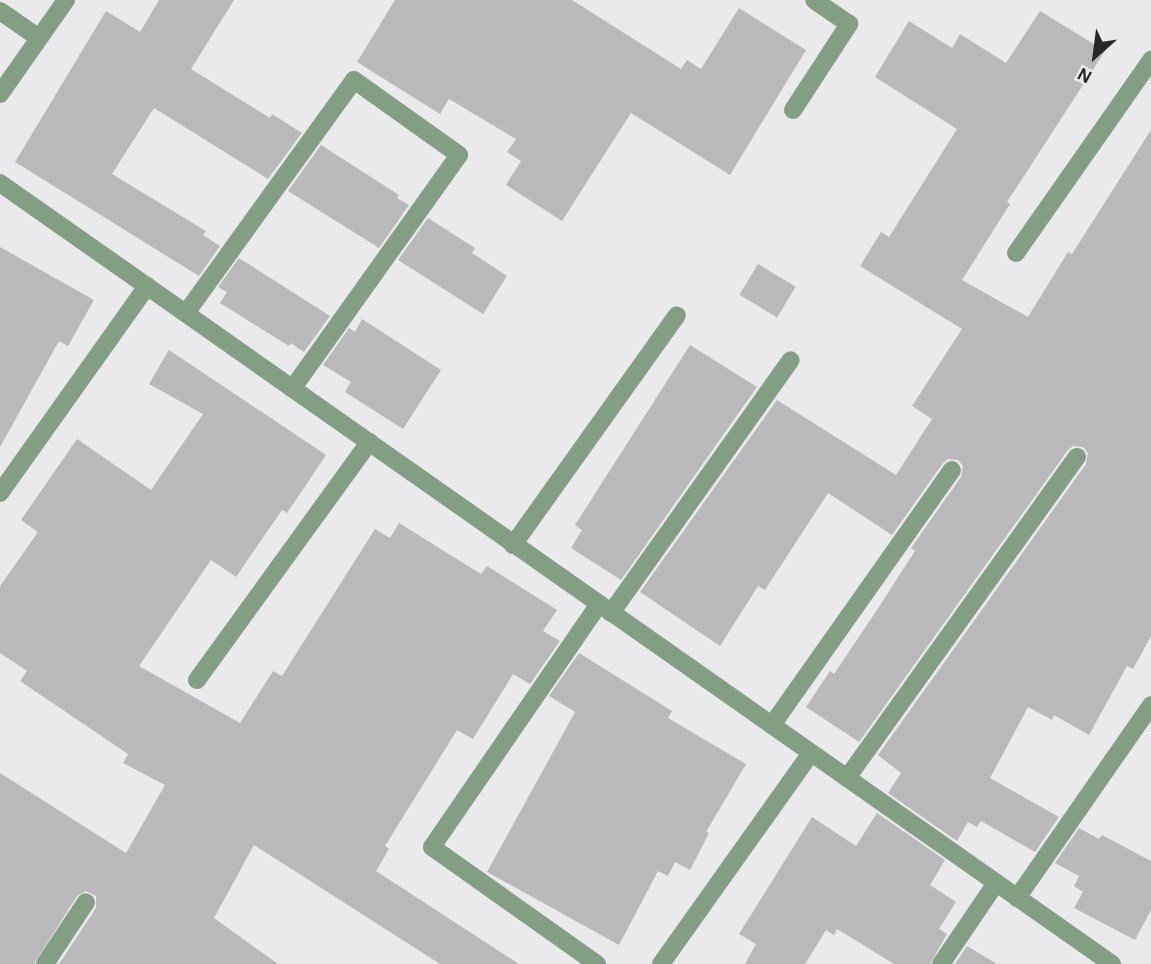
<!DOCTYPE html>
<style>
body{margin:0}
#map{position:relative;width:1151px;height:964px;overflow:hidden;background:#eae9ec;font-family:"Alegreya Sans",sans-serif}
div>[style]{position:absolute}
.building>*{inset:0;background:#b9b8bb;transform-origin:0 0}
.street>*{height:18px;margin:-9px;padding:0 9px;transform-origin:9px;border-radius:9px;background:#829f84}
span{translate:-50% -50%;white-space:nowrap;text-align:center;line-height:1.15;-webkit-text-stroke:5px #eae9ec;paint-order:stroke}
.north{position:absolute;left:1060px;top:21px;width:70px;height:70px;-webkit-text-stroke:5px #eae9ec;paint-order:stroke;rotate:208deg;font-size:19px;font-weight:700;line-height:28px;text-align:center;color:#272728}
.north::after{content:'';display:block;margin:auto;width:24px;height:32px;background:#272728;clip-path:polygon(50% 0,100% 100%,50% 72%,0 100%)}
</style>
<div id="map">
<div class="building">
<div style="clip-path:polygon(159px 0,234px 0,191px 69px,270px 118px,272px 114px,302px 133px,268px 179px,154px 108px,112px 174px,206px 231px,203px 235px,220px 246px,199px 276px,15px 162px,106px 11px,140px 32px)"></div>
<div style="clip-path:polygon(395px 0,572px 0,681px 69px,687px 60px,701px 69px,739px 8px,806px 50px,730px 175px,631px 113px,562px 221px,506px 185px,521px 161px,507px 152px,516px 139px,449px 99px,440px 114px,357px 62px)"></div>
<div style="clip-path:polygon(1040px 11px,1105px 51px,1007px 202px,1010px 204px,962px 280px,1028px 317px,1068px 252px,1072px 254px,1151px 130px,1151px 636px,1133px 669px,1127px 666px,1089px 735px,1054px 715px,1052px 720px,1028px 707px,990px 778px,1059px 817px,1035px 852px,981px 821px,977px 827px,968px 822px,957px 841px,888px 793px,901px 773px,878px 755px,1086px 464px,1088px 453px,1083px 447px,1073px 446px,1068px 450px,859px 742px,806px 707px,830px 671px,834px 674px,875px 613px,915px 551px,911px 548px,961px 477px,963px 466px,958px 460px,948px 459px,943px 463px,892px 535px,828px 493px,765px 590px,758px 586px,720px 646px,640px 592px,777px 400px,896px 475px,932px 419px,912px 406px,962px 329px,860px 266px,881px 232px,889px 237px,957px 129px,875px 77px,909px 21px,952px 48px,960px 34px,1006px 63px)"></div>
<div style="clip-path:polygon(321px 145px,399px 195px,397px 198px,409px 205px,379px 248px,288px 191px)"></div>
<div style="clip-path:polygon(428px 218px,475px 248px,472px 253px,507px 276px,483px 314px,398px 260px)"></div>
<div style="clip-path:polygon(0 247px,94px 300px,68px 346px,59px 341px,0 447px)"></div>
<div style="clip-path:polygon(239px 258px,330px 316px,304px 352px,291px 343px,289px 346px,220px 303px,227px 292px,218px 287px)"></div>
<div style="left:758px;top:264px;width:44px;height:36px;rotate:31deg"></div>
<div style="clip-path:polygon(362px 319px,441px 370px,403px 429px,345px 392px,351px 382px,323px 365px,349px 328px,355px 332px)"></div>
<div style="clip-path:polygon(690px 345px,757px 387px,621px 580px,571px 548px,582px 530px,575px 525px)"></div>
<div style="clip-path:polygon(169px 350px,326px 455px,287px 513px,282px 510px,236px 577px,211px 560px,139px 666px,240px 723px,273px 671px,282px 676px,375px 529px,390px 538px,399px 523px,481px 574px,487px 566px,557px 610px,543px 631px,560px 641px,530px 684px,513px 674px,473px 739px,457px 730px,385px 846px,389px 849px,376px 871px,519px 964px,440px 964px,254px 845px,214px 918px,278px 964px,59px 964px,96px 908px,96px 896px,86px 891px,77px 896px,34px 964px,0 964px,0 773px,126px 853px,165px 785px,123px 763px,128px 754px,20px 681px,27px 671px,0 653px,0 586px,38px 532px,21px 520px,77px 439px,151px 490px,203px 414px,149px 384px)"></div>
<div style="clip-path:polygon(579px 653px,672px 711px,668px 718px,746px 764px,706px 832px,709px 833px,690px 870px,675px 862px,668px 876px,658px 871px,619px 945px,487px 872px,575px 712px,549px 696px)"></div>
<div style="clip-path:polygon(877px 813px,945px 860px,930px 885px,956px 902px,939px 929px,947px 934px,930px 964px,894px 964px,837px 929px,834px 935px,826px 930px,805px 964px,745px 964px,756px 944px,739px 934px,812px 817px,856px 846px)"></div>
<div style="clip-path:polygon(1079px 828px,1099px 839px,1102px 835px,1151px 861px,1151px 910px,1135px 940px,1074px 908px,1083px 892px,1074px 886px,1079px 876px,1055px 863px)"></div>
<div style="clip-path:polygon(967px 946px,997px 964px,955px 964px)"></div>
</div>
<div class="street">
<div style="left:0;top:11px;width:47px;rotate:34.7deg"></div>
<div style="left:0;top:94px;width:115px;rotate:-54.9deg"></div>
<div style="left:793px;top:110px;width:103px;rotate:-56.9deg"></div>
<div style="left:849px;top:24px;width:42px;rotate:-145.6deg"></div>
<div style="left:0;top:183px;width:1359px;rotate:35.08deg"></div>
<div style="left:1016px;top:253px;width:236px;rotate:-55deg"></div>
<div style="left:186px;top:313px;width:287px;rotate:-54.2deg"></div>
<div style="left:354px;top:80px;width:129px;rotate:35.5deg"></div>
<div style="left:459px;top:155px;width:287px;rotate:125.5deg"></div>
<div style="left:0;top:493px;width:254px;rotate:-54.6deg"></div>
<div style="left:513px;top:545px;width:282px;rotate:-54.5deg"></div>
<div style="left:611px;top:613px;width:310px;rotate:-54.6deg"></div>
<div style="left:197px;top:680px;width:294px;rotate:-54.1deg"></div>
<div style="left:772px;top:725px;width:312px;rotate:-54.8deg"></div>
<div style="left:847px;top:778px;width:395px;rotate:-54.4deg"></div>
<div style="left:1017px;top:898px;width:235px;rotate:-55.2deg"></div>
<div style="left:45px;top:964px;width:74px;rotate:-56.5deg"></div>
<div style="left:597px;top:964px;width:202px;rotate:-144.7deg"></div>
<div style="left:432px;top:847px;width:295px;rotate:-55.5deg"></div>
<div style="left:661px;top:964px;width:259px;rotate:-54.6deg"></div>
<div style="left:941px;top:964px;width:98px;rotate:-55.8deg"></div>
</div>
<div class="north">N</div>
</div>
